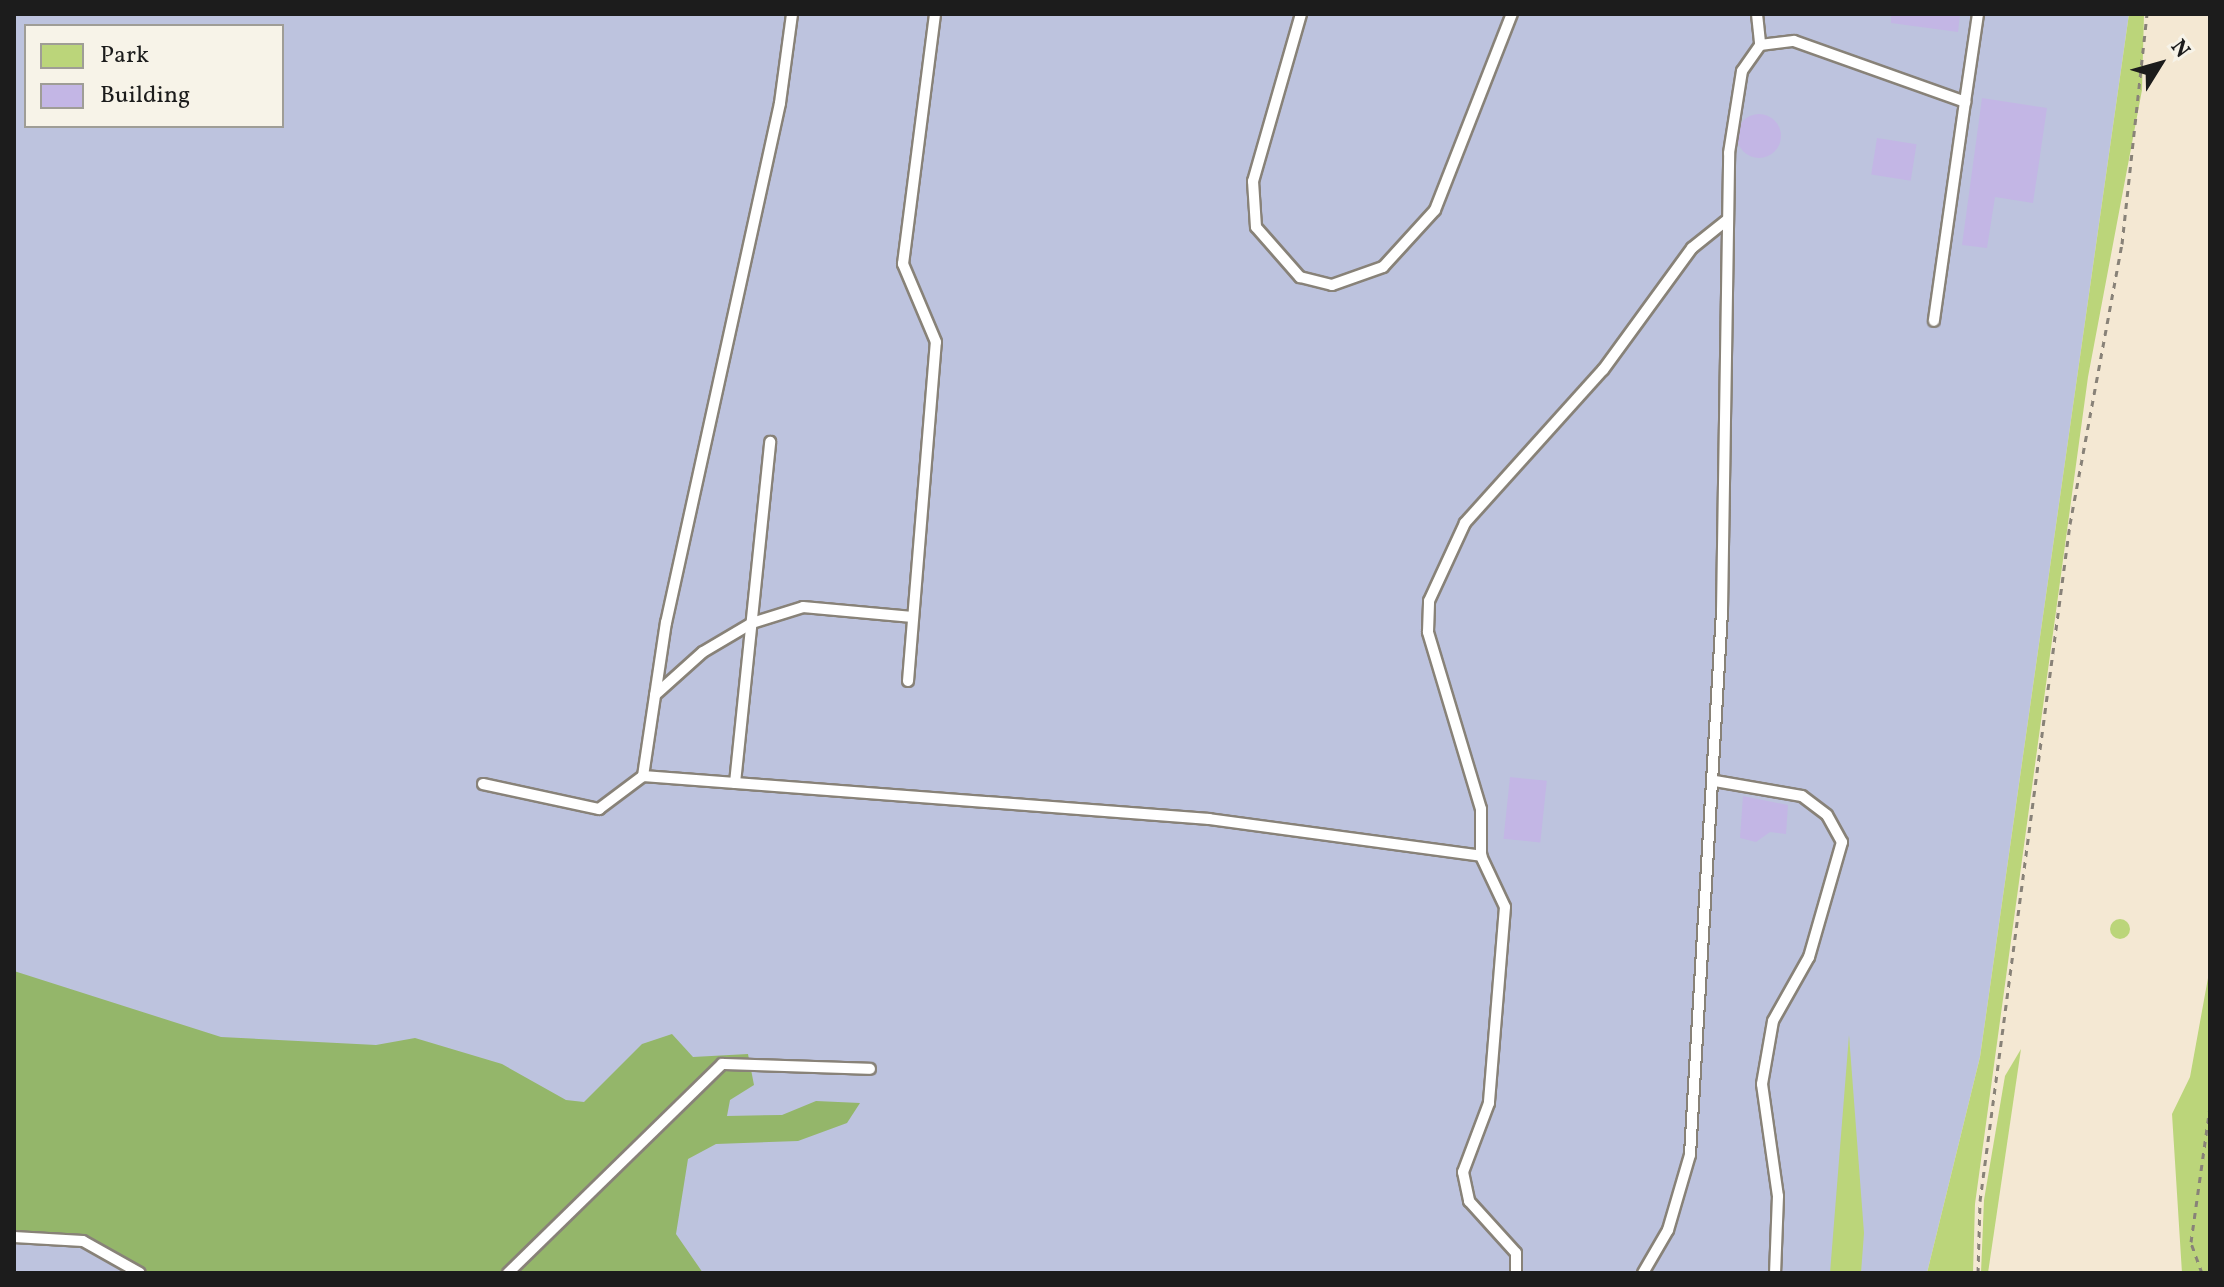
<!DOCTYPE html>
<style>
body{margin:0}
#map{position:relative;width:2224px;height:1287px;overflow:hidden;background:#f4e8d3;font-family:Vollkorn,serif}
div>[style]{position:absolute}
.industrial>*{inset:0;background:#bdc3de}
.green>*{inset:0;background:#bbd57a}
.round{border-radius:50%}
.forest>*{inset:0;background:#94b66a}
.building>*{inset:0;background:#c3b6e5;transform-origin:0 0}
.path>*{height:3px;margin-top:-1.5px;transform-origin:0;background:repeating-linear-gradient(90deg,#888278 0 6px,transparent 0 12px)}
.roads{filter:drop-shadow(2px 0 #888278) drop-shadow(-2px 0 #888278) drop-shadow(0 2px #888278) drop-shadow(0 -2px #888278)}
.service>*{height:10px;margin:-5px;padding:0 5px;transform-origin:5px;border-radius:5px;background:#fff}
span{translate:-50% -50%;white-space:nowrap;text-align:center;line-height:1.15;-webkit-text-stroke:6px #f7f3e8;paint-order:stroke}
.frame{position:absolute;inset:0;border:16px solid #1c1c1c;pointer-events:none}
.legend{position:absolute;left:24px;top:24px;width:260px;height:104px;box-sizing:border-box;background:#f7f3e8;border:2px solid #9f9d96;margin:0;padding:10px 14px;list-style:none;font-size:24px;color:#1c1c1c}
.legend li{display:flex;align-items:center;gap:16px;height:40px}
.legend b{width:40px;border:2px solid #9f9d96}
.north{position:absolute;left:2120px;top:24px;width:80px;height:80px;-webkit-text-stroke:6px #f7f3e8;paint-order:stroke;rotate:53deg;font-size:22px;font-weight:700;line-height:32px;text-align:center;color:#1c1c1c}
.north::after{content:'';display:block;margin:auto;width:28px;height:36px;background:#1c1c1c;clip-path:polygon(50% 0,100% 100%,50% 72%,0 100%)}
</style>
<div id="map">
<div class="industrial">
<div style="clip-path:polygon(evenodd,14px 14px,2129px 14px,1980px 1057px,1927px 1273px,1861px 1273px,1849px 1043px,1833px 1273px,14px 1273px,14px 14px,26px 26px,282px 26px,282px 126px,26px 126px,26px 26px)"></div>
</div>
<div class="green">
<div style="clip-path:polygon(2129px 14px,2144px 14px,2142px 90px,2088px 377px,1975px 1204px,1973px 1273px,1927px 1273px,1980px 1057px)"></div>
<div class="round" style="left:2110px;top:919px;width:20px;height:20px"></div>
<div style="clip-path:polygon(2210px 967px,2210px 1273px,2182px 1273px,2172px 1114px,2190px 1077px)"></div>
<div style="clip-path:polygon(1849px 1035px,1864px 1233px,1861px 1273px,1830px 1273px)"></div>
<div style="clip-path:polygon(2021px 1049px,1988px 1273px,1981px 1273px,1984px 1200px,2005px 1076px)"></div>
</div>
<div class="forest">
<div style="clip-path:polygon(14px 971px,221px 1037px,376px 1045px,415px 1038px,502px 1064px,566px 1100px,584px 1102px,642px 1044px,672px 1034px,693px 1057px,748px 1054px,754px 1085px,730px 1100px,727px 1116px,782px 1115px,816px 1101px,860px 1103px,847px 1123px,798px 1141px,716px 1144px,688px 1159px,676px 1234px,703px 1273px,132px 1273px,98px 1251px,55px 1240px,14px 1242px)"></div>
</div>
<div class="building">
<div style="clip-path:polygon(1891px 14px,1960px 14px,1958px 32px,1891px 23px)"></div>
<div style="clip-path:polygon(1982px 98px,2047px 108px,2033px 203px,1995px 197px,1987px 248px,1962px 245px)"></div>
<div class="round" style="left:1737px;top:114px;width:44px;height:44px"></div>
<div style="left:1877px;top:138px;width:40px;height:37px;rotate:9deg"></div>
<div style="left:1510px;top:777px;width:37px;height:62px;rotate:6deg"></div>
<div style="clip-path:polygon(1743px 796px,1788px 805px,1786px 834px,1770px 832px,1756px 842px,1740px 838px)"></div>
</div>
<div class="path">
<div style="left:1978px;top:1273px;width:72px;rotate:-88.4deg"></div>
<div style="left:1980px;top:1201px;width:683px;rotate:-82.43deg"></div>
<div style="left:2070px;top:524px;width:285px;rotate:-79.5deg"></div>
<div style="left:2122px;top:244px;width:231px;rotate:-83.8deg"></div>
<div style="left:2202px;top:1273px;width:33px;rotate:-110deg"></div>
<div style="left:2191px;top:1242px;width:137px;rotate:-82deg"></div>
</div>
<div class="roads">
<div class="service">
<div style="left:1301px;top:14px;width:174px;rotate:106deg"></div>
<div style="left:1253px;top:181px;width:46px;rotate:86.3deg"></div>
<div style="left:1256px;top:227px;width:67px;rotate:48.7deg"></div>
<div style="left:1300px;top:277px;width:33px;rotate:14deg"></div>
<div style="left:1332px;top:285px;width:54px;rotate:-19.4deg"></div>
<div style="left:1383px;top:267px;width:77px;rotate:-47.6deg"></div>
<div style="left:1435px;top:210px;width:211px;rotate:-68.6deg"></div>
<div style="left:1757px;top:14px;width:31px;rotate:84deg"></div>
<div style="left:1965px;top:102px;width:89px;rotate:-81.6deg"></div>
<div style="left:908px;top:681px;width:340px;rotate:-85.3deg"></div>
<div style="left:936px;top:342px;width:85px;rotate:-112.9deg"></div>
<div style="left:903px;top:264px;width:252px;rotate:-82.7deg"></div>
<div style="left:655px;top:695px;width:64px;rotate:-41.9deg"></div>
<div style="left:703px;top:652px;width:57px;rotate:-30.6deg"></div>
<div style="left:752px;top:623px;width:53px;rotate:-17.4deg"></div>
<div style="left:803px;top:607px;width:110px;rotate:5.2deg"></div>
<div style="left:643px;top:776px;width:155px;rotate:-81.5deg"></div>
<div style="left:666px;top:623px;width:532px;rotate:-77.63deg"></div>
<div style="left:780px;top:103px;width:90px;rotate:-82.3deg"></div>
<div style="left:1715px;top:781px;width:88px;rotate:9.8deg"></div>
<div style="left:1802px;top:796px;width:31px;rotate:37deg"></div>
<div style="left:1827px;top:815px;width:31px;rotate:61deg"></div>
<div style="left:1842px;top:842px;width:120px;rotate:106deg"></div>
<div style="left:1809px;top:957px;width:73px;rotate:119.4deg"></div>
<div style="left:1773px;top:1021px;width:64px;rotate:99.9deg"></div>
<div style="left:1762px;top:1084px;width:113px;rotate:81.9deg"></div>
<div style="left:1778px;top:1196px;width:77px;rotate:92.2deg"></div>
<div style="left:735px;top:783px;width:343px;rotate:-84.1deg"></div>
<div style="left:483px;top:784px;width:119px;rotate:12.2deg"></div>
<div style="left:599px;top:809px;width:55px;rotate:-36.9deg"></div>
<div style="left:643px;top:776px;width:568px;rotate:4.34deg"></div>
<div style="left:1209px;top:819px;width:275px;rotate:7.7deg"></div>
<div style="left:1481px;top:856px;width:56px;rotate:64.8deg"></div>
<div style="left:1505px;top:907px;width:197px;rotate:94.7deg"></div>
<div style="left:1489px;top:1103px;width:74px;rotate:110.6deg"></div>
<div style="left:1463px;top:1172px;width:30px;rotate:78deg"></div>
<div style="left:1469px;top:1201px;width:70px;rotate:47.9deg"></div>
<div style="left:1516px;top:1253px;width:20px;rotate:90deg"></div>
<div style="left:1481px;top:856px;width:47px;rotate:-90deg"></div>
<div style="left:1481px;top:809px;width:185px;rotate:-106.7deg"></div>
<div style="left:1428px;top:632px;width:31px;rotate:-88deg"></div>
<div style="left:1429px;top:601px;width:86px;rotate:-65.2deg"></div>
<div style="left:1465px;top:523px;width:206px;rotate:-48deg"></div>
<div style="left:1603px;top:370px;width:151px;rotate:-53.9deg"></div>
<div style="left:1692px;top:248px;width:45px;rotate:-38.7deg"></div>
<div style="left:14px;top:1237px;width:69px;rotate:3.3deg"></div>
<div style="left:83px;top:1241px;width:65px;rotate:29.3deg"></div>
<div style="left:508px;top:1273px;width:299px;rotate:-44.3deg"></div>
<div style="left:722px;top:1064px;width:148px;rotate:1.9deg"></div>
<div style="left:1643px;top:1273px;width:50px;rotate:-59.8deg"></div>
<div style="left:1668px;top:1230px;width:78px;rotate:-73.7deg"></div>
<div style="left:1690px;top:1155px;width:545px;rotate:-86.63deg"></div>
<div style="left:1722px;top:611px;width:458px;rotate:-89.1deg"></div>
<div style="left:1729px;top:153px;width:83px;rotate:-81deg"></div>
<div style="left:1742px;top:71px;width:32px;rotate:-55deg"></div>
<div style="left:1760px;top:45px;width:34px;rotate:-7deg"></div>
<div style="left:1794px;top:41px;width:182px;rotate:19.6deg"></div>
<div style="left:1965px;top:102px;width:221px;rotate:98.1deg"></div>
</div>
</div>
<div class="frame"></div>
<ul class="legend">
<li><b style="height:22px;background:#bbd57a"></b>Park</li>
<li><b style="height:22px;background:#c3b6e5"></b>Building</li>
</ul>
<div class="north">N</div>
</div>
